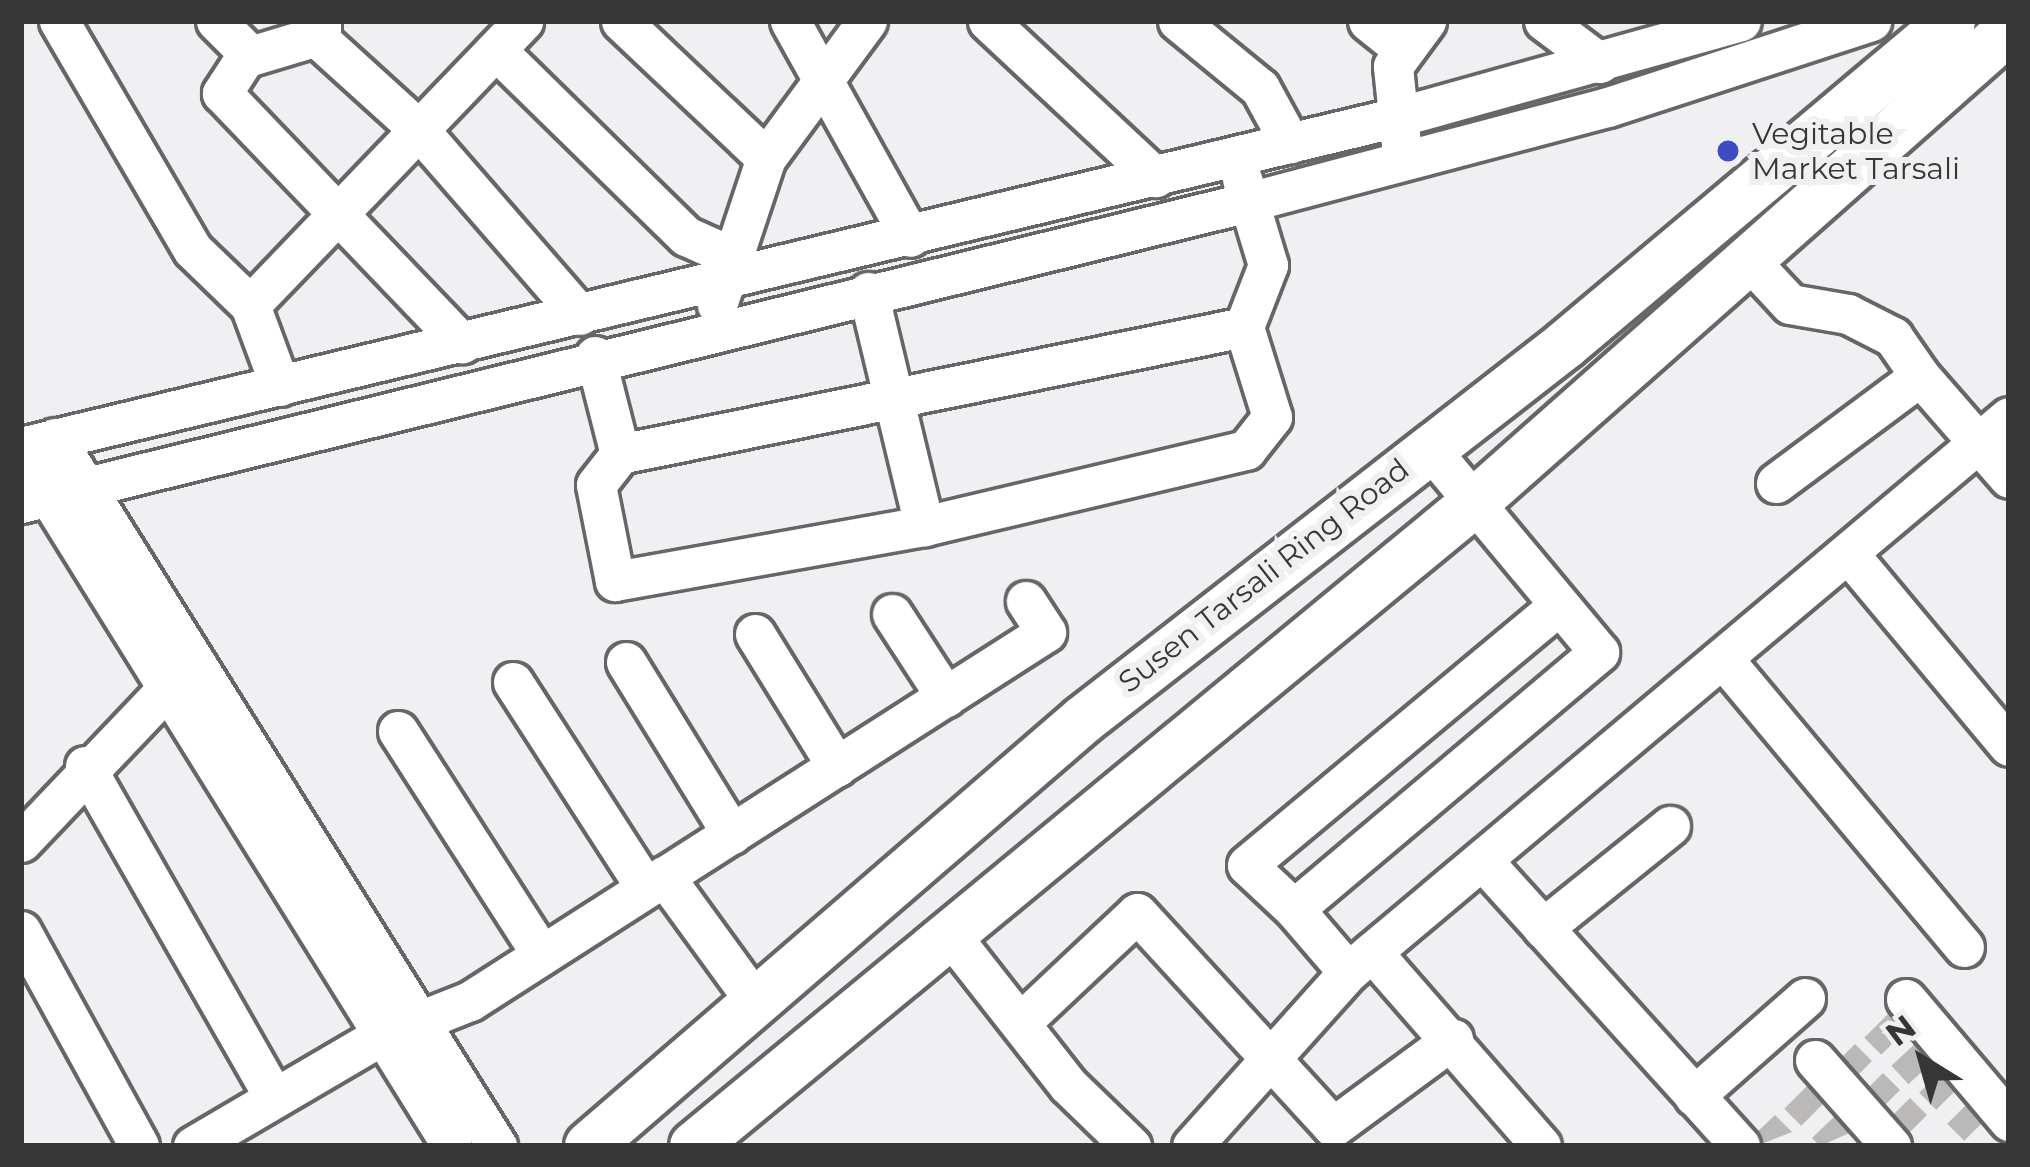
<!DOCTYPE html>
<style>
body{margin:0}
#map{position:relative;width:2030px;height:1167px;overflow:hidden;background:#f0f0f2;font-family:Montserrat,sans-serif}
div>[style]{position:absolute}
.building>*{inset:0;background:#bbb9b7;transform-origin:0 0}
.roads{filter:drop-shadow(3px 0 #666668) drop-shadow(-3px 0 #666668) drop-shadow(0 3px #666668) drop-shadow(0 -3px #666668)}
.minor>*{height:39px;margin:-19.5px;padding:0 19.5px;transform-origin:19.5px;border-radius:19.5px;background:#fff}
.major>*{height:48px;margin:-24px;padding:0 24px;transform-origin:24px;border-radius:24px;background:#fff}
.dots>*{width:33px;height:33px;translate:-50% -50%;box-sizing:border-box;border:6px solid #f0f0f2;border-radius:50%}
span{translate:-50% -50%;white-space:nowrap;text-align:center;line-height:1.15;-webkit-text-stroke:12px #f0f0f2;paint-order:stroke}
.poi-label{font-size:30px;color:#363637}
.left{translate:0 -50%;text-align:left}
.street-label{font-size:30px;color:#363637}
.frame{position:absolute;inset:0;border:24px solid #363637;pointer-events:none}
.north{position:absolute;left:1862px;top:999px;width:120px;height:120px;-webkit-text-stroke:9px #f0f0f2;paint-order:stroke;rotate:323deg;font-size:33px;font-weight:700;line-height:48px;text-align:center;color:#363637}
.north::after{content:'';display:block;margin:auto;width:42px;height:54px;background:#363637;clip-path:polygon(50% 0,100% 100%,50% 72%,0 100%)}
</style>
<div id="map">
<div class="building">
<div style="left:1889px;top:1013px;width:24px;height:35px;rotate:45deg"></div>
<div style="left:1917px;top:1042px;width:25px;height:35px;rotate:47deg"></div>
<div style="left:1855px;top:1044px;width:24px;height:35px;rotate:45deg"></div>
<div style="left:1944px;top:1068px;width:24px;height:35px;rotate:45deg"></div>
<div style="left:1883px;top:1073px;width:24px;height:35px;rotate:45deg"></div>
<div style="left:1809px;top:1084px;width:24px;height:35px;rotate:45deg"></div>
<div style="left:1910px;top:1098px;width:24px;height:36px;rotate:45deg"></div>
<div style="left:1972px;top:1099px;width:24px;height:35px;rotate:45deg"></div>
<div style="clip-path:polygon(1837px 1114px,1854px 1131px,1820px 1146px,1812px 1138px)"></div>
<div style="clip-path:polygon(1775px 1115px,1792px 1132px,1756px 1146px,1750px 1139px)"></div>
</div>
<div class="roads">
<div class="minor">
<div style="left:59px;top:21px;width:265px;rotate:59.7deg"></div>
<div style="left:193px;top:250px;width:79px;rotate:44deg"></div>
<div style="left:216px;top:21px;width:45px;rotate:45deg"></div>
<div style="left:248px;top:53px;width:48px;rotate:123deg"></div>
<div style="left:222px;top:93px;width:347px;rotate:46.2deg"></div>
<div style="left:321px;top:21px;width:20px;rotate:90deg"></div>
<div style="left:321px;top:41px;width:132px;rotate:42.2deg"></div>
<div style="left:419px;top:130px;width:245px;rotate:49deg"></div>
<div style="left:621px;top:21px;width:199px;rotate:43.4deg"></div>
<div style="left:790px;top:21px;width:247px;rotate:60.9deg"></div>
<div style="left:988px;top:21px;width:229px;rotate:43deg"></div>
<div style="left:1178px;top:21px;width:106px;rotate:39.3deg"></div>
<div style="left:1260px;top:88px;width:63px;rotate:61.4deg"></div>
<div style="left:1368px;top:21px;width:46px;rotate:38.9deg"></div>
<div style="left:1544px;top:21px;width:70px;rotate:36.9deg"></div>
<div style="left:496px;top:50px;width:266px;rotate:44.4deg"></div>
<div style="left:686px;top:236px;width:44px;rotate:24.2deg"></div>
<div style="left:247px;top:57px;width:73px;rotate:-16.7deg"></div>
<div style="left:1401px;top:144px;width:78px;rotate:-95.9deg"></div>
<div style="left:1393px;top:66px;width:56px;rotate:-53.7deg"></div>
<div style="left:1242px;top:179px;width:90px;rotate:73.2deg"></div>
<div style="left:1268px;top:265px;width:66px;rotate:111.2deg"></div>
<div style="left:1244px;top:327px;width:637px;rotate:168.5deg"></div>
<div style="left:620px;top:454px;width:39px;rotate:128deg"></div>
<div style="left:596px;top:485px;width:98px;rotate:78.8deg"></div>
<div style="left:615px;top:581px;width:314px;rotate:-10.1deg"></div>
<div style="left:924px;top:526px;width:331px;rotate:-13.3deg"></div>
<div style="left:1246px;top:450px;width:42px;rotate:-51.8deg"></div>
<div style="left:1272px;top:417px;width:94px;rotate:-107.3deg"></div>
<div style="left:1749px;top:260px;width:60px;rotate:47deg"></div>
<div style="left:1790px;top:304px;width:59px;rotate:9.8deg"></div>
<div style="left:1848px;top:314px;width:51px;rotate:27.1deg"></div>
<div style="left:1893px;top:337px;width:47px;rotate:55.3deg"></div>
<div style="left:868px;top:292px;width:241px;rotate:76.5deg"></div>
<div style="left:717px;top:305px;width:155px;rotate:-71.6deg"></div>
<div style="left:766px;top:158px;width:170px;rotate:-53.6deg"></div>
<div style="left:595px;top:356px;width:101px;rotate:75.7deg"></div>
<div style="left:280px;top:386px;width:86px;rotate:-110.3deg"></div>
<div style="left:250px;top:305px;width:394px;rotate:-46.1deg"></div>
<div style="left:55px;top:438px;width:835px;rotate:58.02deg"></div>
<div style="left:21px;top:447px;width:1412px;rotate:-13.48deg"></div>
<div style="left:1394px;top:118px;width:360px;rotate:-15.6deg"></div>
<div style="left:37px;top:478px;width:786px;rotate:58.15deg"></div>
<div style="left:1776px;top:483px;width:179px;rotate:-36.6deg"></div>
<div style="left:1920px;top:376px;width:135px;rotate:48.9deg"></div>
<div style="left:21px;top:503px;width:1263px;rotate:-13.78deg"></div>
<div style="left:1248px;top:202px;width:372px;rotate:-14.8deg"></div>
<div style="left:1608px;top:107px;width:277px;rotate:-18.1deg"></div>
<div style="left:1848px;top:553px;width:251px;rotate:50.2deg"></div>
<div style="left:892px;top:614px;width:99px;rotate:57deg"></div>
<div style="left:755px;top:634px;width:156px;rotate:58.3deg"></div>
<div style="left:1724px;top:660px;width:374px;rotate:50.1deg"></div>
<div style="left:626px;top:662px;width:202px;rotate:58.4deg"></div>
<div style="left:513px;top:682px;width:245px;rotate:57.2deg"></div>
<div style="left:398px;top:731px;width:266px;rotate:57.3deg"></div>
<div style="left:85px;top:766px;width:382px;rotate:60.3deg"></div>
<div style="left:21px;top:842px;width:204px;rotate:-46.4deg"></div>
<div style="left:1482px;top:860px;width:385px;rotate:47.9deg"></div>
<div style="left:664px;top:876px;width:158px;rotate:54deg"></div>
<div style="left:1294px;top:909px;width:64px;rotate:-136.9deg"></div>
<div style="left:1247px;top:865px;width:406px;rotate:-39.8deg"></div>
<div style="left:1543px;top:928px;width:163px;rotate:-38.8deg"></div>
<div style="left:21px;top:931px;width:245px;rotate:61.2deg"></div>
<div style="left:948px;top:932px;width:194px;rotate:51.9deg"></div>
<div style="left:1068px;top:1085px;width:88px;rotate:44.1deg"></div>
<div style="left:1372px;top:952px;width:257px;rotate:48.9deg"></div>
<div style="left:1348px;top:972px;width:83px;rotate:-130.6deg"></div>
<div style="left:1294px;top:909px;width:399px;rotate:-40.1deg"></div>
<div style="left:1599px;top:652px;width:267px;rotate:-129.8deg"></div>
<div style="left:1906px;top:999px;width:160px;rotate:49.8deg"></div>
<div style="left:1021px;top:1022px;width:159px;rotate:-43.2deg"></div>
<div style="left:1137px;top:913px;width:290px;rotate:47.5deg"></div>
<div style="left:1333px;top:1127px;width:149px;rotate:-36.3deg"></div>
<div style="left:1815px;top:1060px;width:115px;rotate:48.5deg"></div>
<div style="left:1694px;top:1096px;width:148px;rotate:-41.4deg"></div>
<div style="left:193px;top:1146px;width:216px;rotate:-30.4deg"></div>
<div style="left:379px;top:1037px;width:98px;rotate:-21.6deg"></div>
<div style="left:470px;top:1001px;width:684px;rotate:-32.64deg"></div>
<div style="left:1046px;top:632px;width:37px;rotate:-123deg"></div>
<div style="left:1192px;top:1146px;width:234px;rotate:-48.1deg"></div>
<div style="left:1348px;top:972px;width:863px;rotate:-40.02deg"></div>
</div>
<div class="major">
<div style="left:589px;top:1146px;width:652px;rotate:-40.77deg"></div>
<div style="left:1083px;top:720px;width:611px;rotate:-37.88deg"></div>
<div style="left:1565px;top:345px;width:504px;rotate:-40.01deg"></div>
<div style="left:694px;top:1146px;width:1011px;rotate:-39.5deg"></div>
<div style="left:1474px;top:503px;width:714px;rotate:-41.48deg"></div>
</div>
</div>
<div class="dots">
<div style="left:1728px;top:151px;background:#3d4dc1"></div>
</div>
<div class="poi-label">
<span class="left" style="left:1752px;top:151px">Vegitable<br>Market Tarsali</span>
</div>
<div class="street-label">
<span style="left:1264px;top:576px;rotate:-38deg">Susen Tarsali Ring Road</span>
</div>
<div class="frame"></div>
<div class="north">N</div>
</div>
